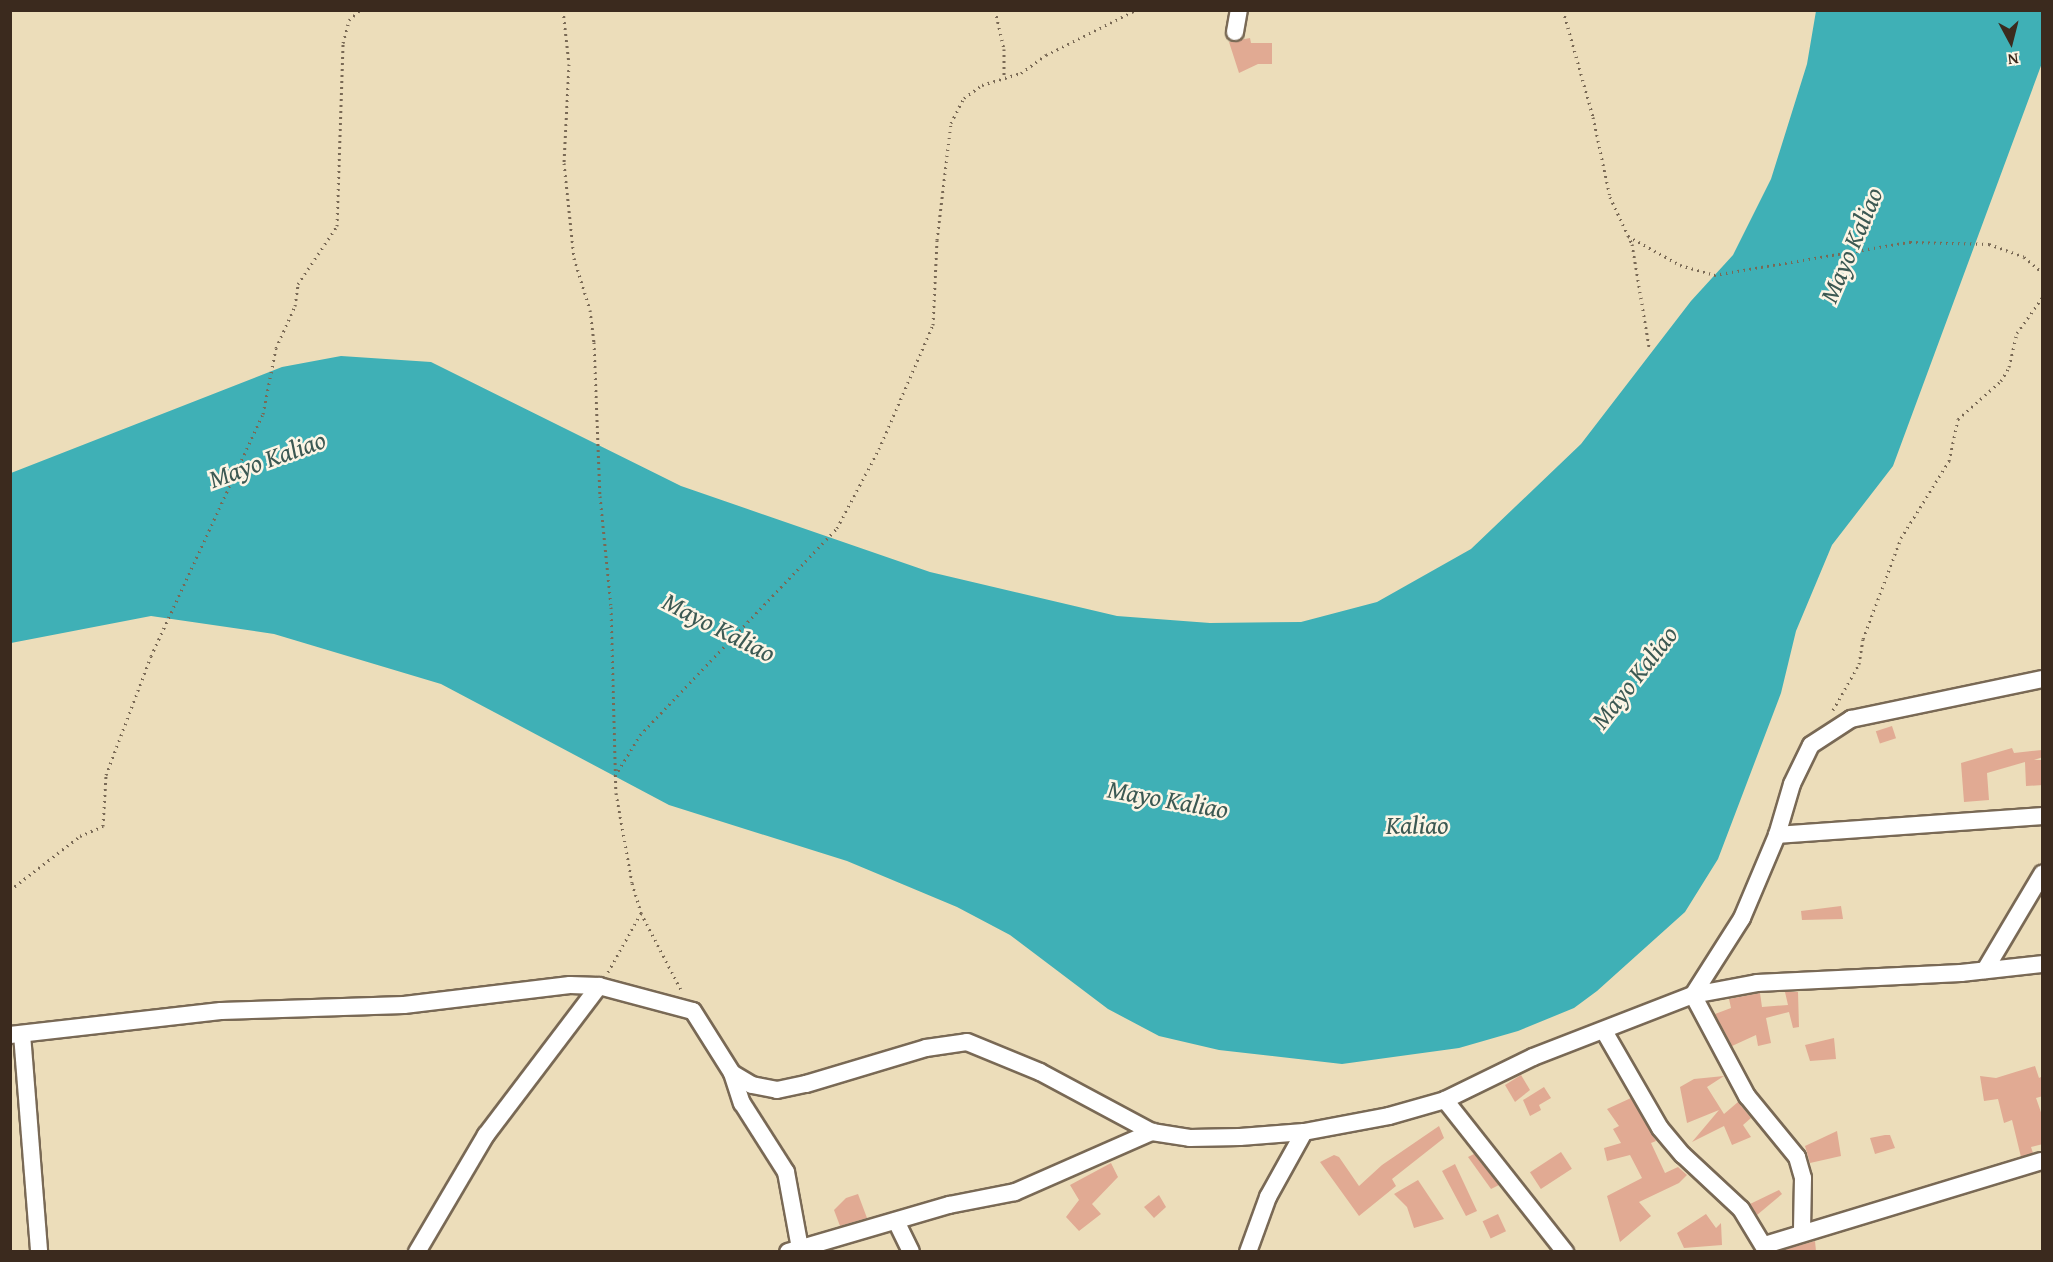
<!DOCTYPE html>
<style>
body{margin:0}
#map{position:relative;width:2053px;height:1262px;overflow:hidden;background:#ecddba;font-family:"Gentium Book Plus",serif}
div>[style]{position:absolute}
.water>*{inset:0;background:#3fb0b6}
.building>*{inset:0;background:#e1aa93;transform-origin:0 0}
.path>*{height:3px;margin-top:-1.5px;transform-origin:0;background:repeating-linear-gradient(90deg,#796955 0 1.5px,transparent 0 6px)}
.roads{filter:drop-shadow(2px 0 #796955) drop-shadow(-2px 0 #796955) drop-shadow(0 2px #796955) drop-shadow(0 -2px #796955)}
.minor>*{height:16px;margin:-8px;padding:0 8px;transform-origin:8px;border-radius:8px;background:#fff}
span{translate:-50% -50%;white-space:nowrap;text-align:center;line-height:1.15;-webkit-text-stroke:5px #fcf5e5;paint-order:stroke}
.water-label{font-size:26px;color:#3c5953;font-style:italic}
.frame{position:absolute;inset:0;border:12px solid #3b2a1e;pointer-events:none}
.north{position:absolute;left:1981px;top:12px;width:60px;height:60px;-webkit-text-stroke:4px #fcf5e5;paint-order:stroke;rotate:173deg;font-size:16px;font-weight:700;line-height:24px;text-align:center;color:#3b2a1e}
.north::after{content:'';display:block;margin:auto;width:21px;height:27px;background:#3b2a1e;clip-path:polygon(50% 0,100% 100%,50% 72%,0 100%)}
</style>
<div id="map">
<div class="water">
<div style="clip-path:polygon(1816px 11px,2042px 11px,2042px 63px,1893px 466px,1832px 545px,1796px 631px,1781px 693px,1718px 859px,1685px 912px,1597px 991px,1574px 1008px,1518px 1031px,1459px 1048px,1342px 1064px,1219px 1050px,1159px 1036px,1108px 1009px,1010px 935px,957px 907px,847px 861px,669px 805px,441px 684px,274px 634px,151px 616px,11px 643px,11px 473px,282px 367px,341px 356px,431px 362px,681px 486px,930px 572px,1117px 616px,1210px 623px,1301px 622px,1377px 602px,1471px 549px,1581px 444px,1691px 301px,1733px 255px,1771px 179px,1807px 64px)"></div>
</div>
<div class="building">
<div style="clip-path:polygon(1250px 38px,1251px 43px,1272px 43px,1272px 64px,1258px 64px,1239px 73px,1229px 42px)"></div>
<div style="left:1892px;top:726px;width:13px;height:17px;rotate:72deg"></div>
<div style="clip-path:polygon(2012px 748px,2014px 753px,2042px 750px,2043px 757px,2034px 760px,2043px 760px,2043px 785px,2026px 786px,2025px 762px,1987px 773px,1989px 800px,1964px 802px,1961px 763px)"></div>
<div style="clip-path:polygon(1841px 906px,1843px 919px,1802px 920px,1801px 911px)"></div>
<div style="clip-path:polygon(1785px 992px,1798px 992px,1799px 1027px,1793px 1028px,1789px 1012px,1766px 1018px,1771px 1043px,1758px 1046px,1756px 1035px,1732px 1046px,1715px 1014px,1731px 1008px,1729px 999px,1760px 993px,1762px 1007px,1788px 1005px)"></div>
<div style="clip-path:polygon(1834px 1038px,1836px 1059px,1810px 1061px,1805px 1045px)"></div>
<div style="clip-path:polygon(2035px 1066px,2039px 1078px,2043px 1076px,2043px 1096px,2036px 1098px,2043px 1118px,2043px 1144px,2031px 1147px,2033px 1153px,2021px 1157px,2012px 1120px,2004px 1123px,1998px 1099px,1984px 1101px,1980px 1076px,1996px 1078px)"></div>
<div style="clip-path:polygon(1521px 1075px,1530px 1090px,1515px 1102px,1505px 1085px)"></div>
<div style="clip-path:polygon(1724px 1076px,1707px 1087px,1724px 1114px,1738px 1102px,1751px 1118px,1743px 1125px,1751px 1137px,1732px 1145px,1724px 1126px,1692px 1142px,1719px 1110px,1687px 1123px,1680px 1087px,1694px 1079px)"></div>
<div style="clip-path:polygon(1544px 1087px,1551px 1098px,1539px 1105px,1541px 1110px,1530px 1116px,1523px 1100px)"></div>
<div style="clip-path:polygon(1631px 1098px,1656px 1141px,1651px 1143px,1665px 1173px,1678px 1167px,1687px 1175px,1679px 1183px,1639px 1202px,1651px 1216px,1620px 1242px,1607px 1196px,1642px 1178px,1630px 1155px,1607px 1161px,1604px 1148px,1621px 1143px,1613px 1129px,1619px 1126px,1607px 1109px)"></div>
<div style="clip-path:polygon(1439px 1126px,1444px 1138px,1392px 1179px,1396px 1186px,1359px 1216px,1320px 1162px,1334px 1155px,1339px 1157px,1359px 1186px,1382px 1165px)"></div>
<div style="clip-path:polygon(1837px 1131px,1841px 1156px,1810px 1163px,1805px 1146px)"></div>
<div style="clip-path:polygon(1885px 1135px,1890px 1135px,1895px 1148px,1875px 1154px,1870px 1138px)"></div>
<div style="left:1561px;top:1152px;width:20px;height:37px;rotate:57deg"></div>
<div style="clip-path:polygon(1474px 1154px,1499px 1185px,1491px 1189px,1468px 1157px)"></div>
<div style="clip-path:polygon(1111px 1163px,1118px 1177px,1092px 1204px,1101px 1214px,1079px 1231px,1066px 1217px,1079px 1200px,1070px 1185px)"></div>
<div style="clip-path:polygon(1455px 1164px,1477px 1211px,1466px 1216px,1442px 1171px)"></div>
<div style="clip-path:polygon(1418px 1180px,1444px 1219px,1414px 1228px,1407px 1207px,1394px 1194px)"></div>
<div style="clip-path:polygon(1779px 1190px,1782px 1194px,1757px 1215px,1750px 1204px)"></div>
<div style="clip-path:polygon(858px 1194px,867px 1218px,840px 1226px,834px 1210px,846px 1198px)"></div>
<div style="clip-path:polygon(1159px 1195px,1166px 1207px,1154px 1218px,1144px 1207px)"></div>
<div style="left:1498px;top:1214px;width:19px;height:17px;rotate:65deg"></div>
<div style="clip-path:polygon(1706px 1214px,1716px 1228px,1721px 1223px,1722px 1245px,1684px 1248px,1677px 1233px)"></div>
<div style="clip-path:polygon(1815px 1241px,1816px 1251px,1780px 1251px)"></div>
</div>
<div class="path">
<div style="left:563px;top:10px;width:54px;rotate:83.7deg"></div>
<div style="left:569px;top:64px;width:99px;rotate:92.9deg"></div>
<div style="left:564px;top:163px;width:96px;rotate:84deg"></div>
<div style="left:574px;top:258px;width:54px;rotate:72.9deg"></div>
<div style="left:590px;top:310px;width:32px;rotate:83deg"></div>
<div style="left:594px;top:342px;width:154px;rotate:87.8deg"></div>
<div style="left:600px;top:496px;width:112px;rotate:84.3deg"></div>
<div style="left:611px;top:607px;width:186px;rotate:88.5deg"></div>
<div style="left:616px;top:793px;width:91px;rotate:79.9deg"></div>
<div style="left:632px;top:883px;width:31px;rotate:73deg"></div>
<div style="left:641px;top:913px;width:87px;rotate:62.5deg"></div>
<div style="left:995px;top:10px;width:40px;rotate:77deg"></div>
<div style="left:1004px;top:49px;width:29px;rotate:90deg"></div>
<div style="left:1563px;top:10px;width:111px;rotate:74.3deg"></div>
<div style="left:1593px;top:117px;width:82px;rotate:78deg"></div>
<div style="left:1610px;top:197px;width:52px;rotate:64.9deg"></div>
<div style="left:1632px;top:244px;width:104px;rotate:80.6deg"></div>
<div style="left:1628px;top:236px;width:60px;rotate:29.1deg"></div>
<div style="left:1680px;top:265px;width:35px;rotate:16deg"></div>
<div style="left:1714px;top:275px;width:199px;rotate:-9.6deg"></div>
<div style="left:1910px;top:242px;width:79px;rotate:1.5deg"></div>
<div style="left:1989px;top:244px;width:37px;rotate:20deg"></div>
<div style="left:2024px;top:257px;width:23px;rotate:40deg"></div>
<div style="left:1833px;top:710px;width:53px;rotate:-60.5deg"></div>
<div style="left:1859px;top:664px;width:25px;rotate:-81deg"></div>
<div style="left:1863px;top:639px;width:108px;rotate:-69.4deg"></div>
<div style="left:1901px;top:538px;width:91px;rotate:-58.1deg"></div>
<div style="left:1949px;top:461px;width:43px;rotate:-77.9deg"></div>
<div style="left:1958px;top:419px;width:57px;rotate:-41.5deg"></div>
<div style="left:2001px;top:381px;width:16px;rotate:-60deg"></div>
<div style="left:2009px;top:367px;width:35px;rotate:-77deg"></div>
<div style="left:2017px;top:333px;width:43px;rotate:-54.5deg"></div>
<div style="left:615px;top:776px;width:48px;rotate:-58.6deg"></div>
<div style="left:640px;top:735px;width:286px;rotate:-46.4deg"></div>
<div style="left:837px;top:528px;width:89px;rotate:-62deg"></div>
<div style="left:879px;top:449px;width:135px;rotate:-66.5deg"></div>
<div style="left:933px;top:325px;width:85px;rotate:-87.3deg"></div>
<div style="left:937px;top:240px;width:118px;rotate:-83.2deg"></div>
<div style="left:951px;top:123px;width:28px;rotate:-63deg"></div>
<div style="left:964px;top:98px;width:22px;rotate:-36deg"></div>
<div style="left:982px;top:85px;width:41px;rotate:-17.1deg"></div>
<div style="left:1021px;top:73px;width:31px;rotate:-36deg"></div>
<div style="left:1046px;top:55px;width:101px;rotate:-26.6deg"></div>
<div style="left:10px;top:890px;width:88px;rotate:-37.6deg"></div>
<div style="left:80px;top:836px;width:25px;rotate:-23deg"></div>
<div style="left:103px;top:826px;width:51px;rotate:-86.6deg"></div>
<div style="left:106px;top:775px;width:127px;rotate:-69.3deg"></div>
<div style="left:151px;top:656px;width:267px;rotate:-65.2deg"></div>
<div style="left:263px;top:414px;width:67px;rotate:-78.9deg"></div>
<div style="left:276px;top:348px;width:46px;rotate:-65.7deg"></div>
<div style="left:295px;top:306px;width:22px;rotate:-82deg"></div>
<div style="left:298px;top:284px;width:70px;rotate:-56.1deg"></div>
<div style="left:337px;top:226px;width:183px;rotate:-88.1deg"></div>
<div style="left:343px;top:43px;width:24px;rotate:-75deg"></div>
<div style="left:349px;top:20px;width:15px;rotate:-42deg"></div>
<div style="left:608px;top:972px;width:68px;rotate:-60.8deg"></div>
</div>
<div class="roads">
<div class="minor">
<div style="left:1235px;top:32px;width:22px;rotate:-80deg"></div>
<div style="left:1777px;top:835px;width:266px;rotate:-4.1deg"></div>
<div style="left:1985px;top:970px;width:112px;rotate:-59.3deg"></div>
<div style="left:1693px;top:995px;width:91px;rotate:-57.5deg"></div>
<div style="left:1742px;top:918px;width:90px;rotate:-67.1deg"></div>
<div style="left:1777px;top:835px;width:53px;rotate:-73.6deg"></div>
<div style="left:1792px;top:784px;width:43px;rotate:-64deg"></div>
<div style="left:1811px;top:745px;width:48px;rotate:-33deg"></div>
<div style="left:1851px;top:719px;width:195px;rotate:-11.8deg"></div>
<div style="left:1693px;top:995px;width:115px;rotate:61.9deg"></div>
<div style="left:1747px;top:1096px;width:79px;rotate:50.7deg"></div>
<div style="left:1797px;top:1157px;width:22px;rotate:74deg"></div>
<div style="left:1803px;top:1178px;width:53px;rotate:91.1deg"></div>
<div style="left:1604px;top:1031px;width:112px;rotate:60deg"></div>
<div style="left:1660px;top:1128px;width:35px;rotate:50deg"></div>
<div style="left:1683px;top:1155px;width:79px;rotate:43deg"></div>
<div style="left:1741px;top:1209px;width:50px;rotate:58.8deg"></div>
<div style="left:22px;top:1034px;width:219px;rotate:85.5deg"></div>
<div style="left:10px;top:1035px;width:212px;rotate:-6.5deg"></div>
<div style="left:221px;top:1011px;width:183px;rotate:-1.9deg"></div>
<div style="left:404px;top:1005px;width:167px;rotate:-6.9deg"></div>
<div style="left:570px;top:985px;width:29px;rotate:2deg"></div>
<div style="left:599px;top:986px;width:97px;rotate:14.9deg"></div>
<div style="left:693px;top:1011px;width:73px;rotate:57.8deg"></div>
<div style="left:732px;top:1073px;width:23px;rotate:31deg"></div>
<div style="left:752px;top:1085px;width:25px;rotate:11deg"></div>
<div style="left:777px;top:1090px;width:30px;rotate:-12deg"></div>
<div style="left:806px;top:1084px;width:125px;rotate:-16.7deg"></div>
<div style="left:926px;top:1048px;width:41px;rotate:-8.3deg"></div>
<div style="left:967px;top:1042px;width:79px;rotate:22.3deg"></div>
<div style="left:1040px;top:1072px;width:127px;rotate:28.2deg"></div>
<div style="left:1152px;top:1132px;width:38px;rotate:9deg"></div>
<div style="left:1190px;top:1138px;width:50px;rotate:-1.1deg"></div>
<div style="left:1240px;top:1137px;width:64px;rotate:-4.5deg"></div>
<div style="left:1304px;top:1132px;width:86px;rotate:-10.7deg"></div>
<div style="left:1389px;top:1116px;width:58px;rotate:-15.9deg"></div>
<div style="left:1445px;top:1100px;width:98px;rotate:-26deg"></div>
<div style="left:1533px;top:1057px;width:172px;rotate:-21.2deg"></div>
<div style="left:1693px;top:995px;width:65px;rotate:-10.6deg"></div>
<div style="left:1757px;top:983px;width:204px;rotate:-2.8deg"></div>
<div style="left:1961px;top:973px;width:81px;rotate:-6.3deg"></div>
<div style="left:732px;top:1073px;width:32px;rotate:72deg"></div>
<div style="left:742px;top:1103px;width:82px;rotate:57.5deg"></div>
<div style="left:786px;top:1172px;width:77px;rotate:79.6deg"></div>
<div style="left:1445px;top:1100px;width:194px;rotate:51.7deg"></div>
<div style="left:896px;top:1221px;width:34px;rotate:64deg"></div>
<div style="left:1765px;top:1245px;width:289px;rotate:-16.9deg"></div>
<div style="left:417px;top:1252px;width:136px;rotate:-59.5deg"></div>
<div style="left:486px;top:1135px;width:187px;rotate:-52.8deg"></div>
<div style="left:788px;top:1252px;width:168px;rotate:-16.3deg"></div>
<div style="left:949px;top:1205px;width:67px;rotate:-11.1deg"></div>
<div style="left:1015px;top:1192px;width:150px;rotate:-23.7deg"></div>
<div style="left:1248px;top:1252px;width:59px;rotate:-70deg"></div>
<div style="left:1268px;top:1197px;width:74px;rotate:-61deg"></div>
</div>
</div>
<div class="water-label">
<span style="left:1851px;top:245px;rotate:-67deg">Mayo Kaliao</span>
<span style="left:267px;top:459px;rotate:-20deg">Mayo Kaliao</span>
<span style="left:719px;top:627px;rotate:27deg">Mayo Kaliao</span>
<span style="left:1634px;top:677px;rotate:-52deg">Mayo Kaliao</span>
<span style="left:1168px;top:799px;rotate:10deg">Mayo Kaliao</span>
<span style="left:1417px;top:825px">Kaliao</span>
</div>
<div class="frame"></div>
<div class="north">N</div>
</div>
